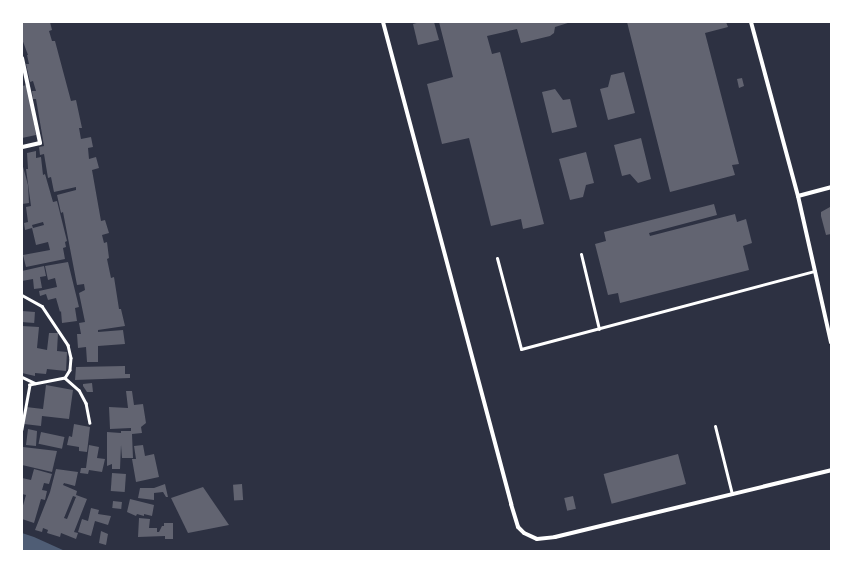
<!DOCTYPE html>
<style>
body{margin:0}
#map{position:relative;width:853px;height:573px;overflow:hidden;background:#2d3142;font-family:Lato,sans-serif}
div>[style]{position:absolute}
.water>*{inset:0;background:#4f5d75}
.building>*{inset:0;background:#626471;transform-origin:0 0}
.path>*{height:2.5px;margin:-1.25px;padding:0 1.25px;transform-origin:1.25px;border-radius:1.25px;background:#fff}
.service>*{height:3px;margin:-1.5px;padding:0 1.5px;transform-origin:1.5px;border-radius:1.5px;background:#fff}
.minor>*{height:4px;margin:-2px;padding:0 2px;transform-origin:2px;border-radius:2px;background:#fff}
span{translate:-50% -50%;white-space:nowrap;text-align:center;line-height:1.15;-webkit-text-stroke:3px #fff;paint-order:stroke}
.frame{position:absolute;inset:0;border:23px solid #fff;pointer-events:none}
</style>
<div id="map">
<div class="water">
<div style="clip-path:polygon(22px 533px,34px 537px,65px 551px,22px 551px)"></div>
</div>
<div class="building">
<div style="clip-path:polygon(22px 22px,50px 22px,52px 30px,49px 31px,52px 41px,55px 41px,71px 101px,76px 100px,82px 128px,79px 128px,81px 139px,91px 137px,93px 147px,88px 148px,89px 159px,96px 157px,99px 168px,92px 170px,101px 221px,105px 220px,109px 233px,102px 235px,104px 243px,107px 242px,109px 258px,107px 259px,111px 278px,114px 277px,119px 309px,121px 309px,125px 326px,98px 330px,98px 332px,123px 330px,125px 344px,98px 346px,98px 362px,87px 362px,86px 347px,78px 348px,77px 334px,81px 334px,79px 323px,85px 322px,79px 293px,85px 290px,84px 284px,77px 285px,63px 212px,61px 213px,57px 195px,76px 190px,76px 187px,54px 192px,51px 177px,48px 178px,44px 154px,40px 155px,39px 147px,44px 146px,36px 99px,33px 99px,32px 91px,36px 91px,33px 81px,30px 82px,26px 64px,29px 64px,27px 55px,28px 55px,22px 39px)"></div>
<div style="clip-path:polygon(420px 22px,434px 22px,439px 40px,418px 45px,413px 24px)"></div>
<div style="clip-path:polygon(439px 22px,571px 22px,555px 27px,554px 33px,550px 36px,521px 43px,517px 29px,487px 36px,492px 54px,500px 52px,544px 224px,523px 229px,521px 219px,491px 226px,469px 138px,442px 144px,427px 84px,453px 77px)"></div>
<div style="clip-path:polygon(627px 22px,726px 22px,728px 27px,705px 33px,739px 164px,732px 165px,735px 175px,670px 192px)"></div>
<div style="clip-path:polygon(624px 72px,635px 113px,608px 120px,600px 89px,608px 87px,611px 75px)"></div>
<div style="clip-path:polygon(742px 78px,744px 86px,739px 88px,737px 79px)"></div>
<div style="clip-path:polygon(27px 85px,36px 135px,22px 138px,22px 86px)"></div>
<div style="clip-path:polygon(555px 89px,563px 100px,570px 99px,577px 127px,552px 133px,542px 92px)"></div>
<div style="clip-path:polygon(641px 138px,651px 179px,638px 183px,630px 174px,622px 176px,614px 145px)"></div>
<div style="clip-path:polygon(evenodd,36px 151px,36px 158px,41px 157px,43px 175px,45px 174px,53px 202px,57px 201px,67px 241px,65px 242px,66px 247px,63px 248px,65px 259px,26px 267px,23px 255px,50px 250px,48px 242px,36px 245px,32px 228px,25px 230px,24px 223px,28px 222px,26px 207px,31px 206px,26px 169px,28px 169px,27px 153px,36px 151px,43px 222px,44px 225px,33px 228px,32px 225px,43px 222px)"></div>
<div style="clip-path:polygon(586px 152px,594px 183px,586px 185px,583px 197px,570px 200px,559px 159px)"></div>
<div style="clip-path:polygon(22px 163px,28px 185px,29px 203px,22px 204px)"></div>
<div style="clip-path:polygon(714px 204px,717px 215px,649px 233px,650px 236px,735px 214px,737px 222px,746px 219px,752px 243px,743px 246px,749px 270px,620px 303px,618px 293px,608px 295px,595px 244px,606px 241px,604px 232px)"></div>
<div style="clip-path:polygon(830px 207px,831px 234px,826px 235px,821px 216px,821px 212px)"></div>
<div style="clip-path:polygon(68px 262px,79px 307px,75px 308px,77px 321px,62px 323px,61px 311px,60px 312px,56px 298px,48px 300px,46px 294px,40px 296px,39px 291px,57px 287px,55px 278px,48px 280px,45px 266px)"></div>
<div style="clip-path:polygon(44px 266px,46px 276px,40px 277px,42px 288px,34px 289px,33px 279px,22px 281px,22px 271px)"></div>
<div style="left:22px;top:311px;width:13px;height:11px;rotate:4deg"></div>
<div style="clip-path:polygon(22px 326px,39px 327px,37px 348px,47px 350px,49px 333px,58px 333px,57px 351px,67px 352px,66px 371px,47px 369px,46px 374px,35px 373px,35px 376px,22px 373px)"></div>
<div style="clip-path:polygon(125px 366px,125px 374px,130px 374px,130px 378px,75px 380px,76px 367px)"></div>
<div style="clip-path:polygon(92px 383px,93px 392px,87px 392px,83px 386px,83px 384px)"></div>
<div style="clip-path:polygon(46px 385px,73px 390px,69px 419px,42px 416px,41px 426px,24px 424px,26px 407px,43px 409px)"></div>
<div style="clip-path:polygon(126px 391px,132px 391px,134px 405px,143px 404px,146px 423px,141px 427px,142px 433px,132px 434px,133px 458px,122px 458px,121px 445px,120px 469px,112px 469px,112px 464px,107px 466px,107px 432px,121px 433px,121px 431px,131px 431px,131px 428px,110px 429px,109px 407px,128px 408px)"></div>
<div style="clip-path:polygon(74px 424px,90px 427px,87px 452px,79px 451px,79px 447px,67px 445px,69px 436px,72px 437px)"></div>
<div style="clip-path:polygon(28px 429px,37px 431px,36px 446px,26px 445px)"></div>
<div style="left:41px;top:432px;width:24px;height:12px;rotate:12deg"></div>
<div style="clip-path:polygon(89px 445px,99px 447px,97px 458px,105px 459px,102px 472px,89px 470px,88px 474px,80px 473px,81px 468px,86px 468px)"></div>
<div style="clip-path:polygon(143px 445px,145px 456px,154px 454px,159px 477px,136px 482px,132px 459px,136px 459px,134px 446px)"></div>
<div style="clip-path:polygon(23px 447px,57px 451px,52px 472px,22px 465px)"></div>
<div style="left:678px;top:454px;width:31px;height:77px;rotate:75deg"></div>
<div style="clip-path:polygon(34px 469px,52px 474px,49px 484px,44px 483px,42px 490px,47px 491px,45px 500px,41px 499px,34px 523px,22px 519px,22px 509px,26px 495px,22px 494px,22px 478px,31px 480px)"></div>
<div style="clip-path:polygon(evenodd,56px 469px,78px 472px,75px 486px,64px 483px,63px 485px,77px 491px,76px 495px,87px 499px,74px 532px,78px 533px,76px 539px,61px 533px,60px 537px,47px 533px,48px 530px,43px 528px,42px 532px,35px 530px,50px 492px,56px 469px,73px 496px,76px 497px,67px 519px,64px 518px,73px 496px)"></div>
<div style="left:112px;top:473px;width:14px;height:18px;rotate:4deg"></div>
<div style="clip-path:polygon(165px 484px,168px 497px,166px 497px,163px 492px,154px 493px,154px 500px,138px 498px,140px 488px,154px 488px)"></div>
<div style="left:242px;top:484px;width:16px;height:9px;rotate:86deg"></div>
<div style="clip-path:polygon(203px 487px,229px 525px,188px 533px,171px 498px)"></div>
<div style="left:573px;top:496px;width:13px;height:9px;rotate:77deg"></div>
<div style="clip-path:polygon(130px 499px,154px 505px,152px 516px,144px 514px,144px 516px,137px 514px,136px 516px,127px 512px)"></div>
<div style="left:113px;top:501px;width:9px;height:7px;rotate:6deg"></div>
<div style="clip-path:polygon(91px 508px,99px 510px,98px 514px,111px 516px,108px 525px,95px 521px,91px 536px,78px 532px,82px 519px,88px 521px)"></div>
<div style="clip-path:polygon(139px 518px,150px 519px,149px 528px,157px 528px,157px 532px,159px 532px,162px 526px,164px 526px,164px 523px,173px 523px,173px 539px,165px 539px,165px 536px,138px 537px)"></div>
<div style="clip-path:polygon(101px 531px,108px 534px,106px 545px,99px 543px)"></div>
</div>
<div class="path">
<div style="left:22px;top:295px;width:23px;rotate:29deg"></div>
<div style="left:42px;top:306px;width:47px;rotate:56.3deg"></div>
<div style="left:68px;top:345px;width:13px;rotate:77deg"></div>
<div style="left:71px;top:358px;width:12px;rotate:95deg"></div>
<div style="left:70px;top:370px;width:9px;rotate:122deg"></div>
<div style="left:65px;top:378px;width:36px;rotate:169deg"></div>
<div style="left:30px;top:385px;width:45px;rotate:100.3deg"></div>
<div style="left:22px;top:377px;width:14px;rotate:25deg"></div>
<div style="left:65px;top:378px;width:18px;rotate:41deg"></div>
<div style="left:79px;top:390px;width:15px;rotate:62deg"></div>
<div style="left:86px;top:403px;width:20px;rotate:79deg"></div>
</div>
<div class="service">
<div style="left:581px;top:254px;width:77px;rotate:76.5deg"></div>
<div style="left:497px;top:258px;width:94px;rotate:75.2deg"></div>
<div style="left:521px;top:349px;width:304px;rotate:-14.9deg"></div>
<div style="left:715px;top:426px;width:70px;rotate:76deg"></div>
</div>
<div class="minor">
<div style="left:383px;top:22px;width:499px;rotate:75.1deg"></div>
<div style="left:511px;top:504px;width:24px;rotate:73deg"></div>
<div style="left:518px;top:527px;width:8px;rotate:45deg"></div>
<div style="left:524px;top:533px;width:14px;rotate:25deg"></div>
<div style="left:537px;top:539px;width:18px;rotate:-6deg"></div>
<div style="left:555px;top:537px;width:284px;rotate:-13.6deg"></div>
<div style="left:751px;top:22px;width:180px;rotate:74.9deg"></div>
<div style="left:798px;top:196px;width:150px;rotate:77.3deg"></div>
<div style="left:22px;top:58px;width:87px;rotate:78deg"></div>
<div style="left:40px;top:143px;width:18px;rotate:167deg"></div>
<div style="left:798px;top:196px;width:34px;rotate:-15deg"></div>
</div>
<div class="frame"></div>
</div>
